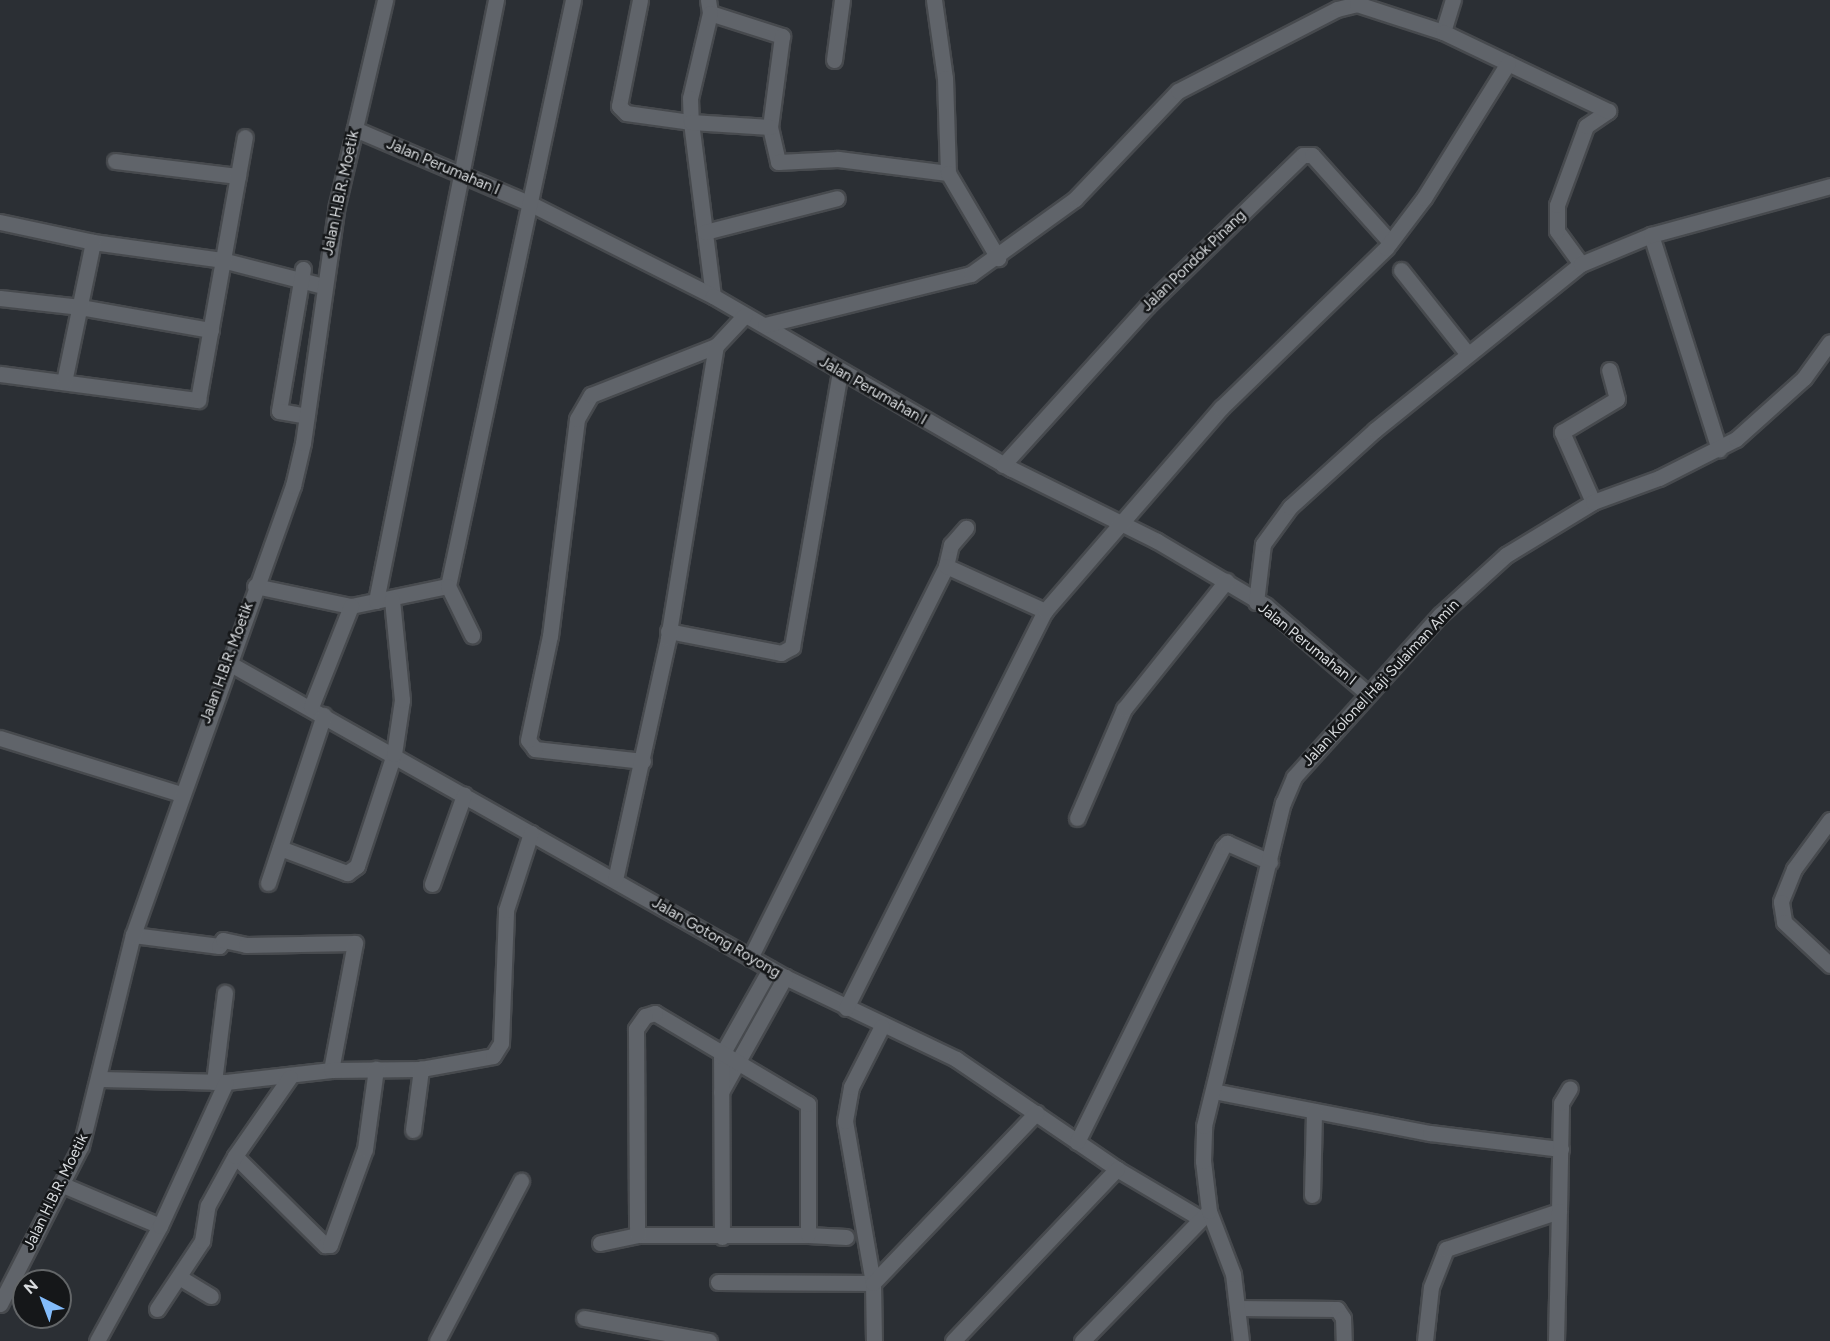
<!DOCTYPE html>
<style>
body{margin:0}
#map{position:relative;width:1830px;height:1341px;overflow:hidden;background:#2b2f34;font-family:Figtree,sans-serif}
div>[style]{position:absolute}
.roads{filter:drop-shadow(2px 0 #474a4e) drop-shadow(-2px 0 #474a4e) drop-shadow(0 2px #474a4e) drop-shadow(0 -2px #474a4e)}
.minor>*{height:15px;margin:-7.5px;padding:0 7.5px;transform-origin:7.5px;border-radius:7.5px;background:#60646a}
span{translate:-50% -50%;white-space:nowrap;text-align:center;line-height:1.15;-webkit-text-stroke:5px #151719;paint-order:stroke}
.street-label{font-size:15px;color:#d9dcdf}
.north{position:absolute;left:12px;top:1269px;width:60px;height:60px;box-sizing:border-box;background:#151719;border:2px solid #636668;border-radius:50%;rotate:318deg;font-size:16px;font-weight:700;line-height:24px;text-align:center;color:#d9dcdf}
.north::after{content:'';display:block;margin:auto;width:21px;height:27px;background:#83bcfb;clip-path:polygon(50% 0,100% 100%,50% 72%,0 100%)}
</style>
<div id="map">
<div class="roads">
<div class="minor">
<div style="left:640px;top:0;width:108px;rotate:101.2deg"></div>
<div style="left:619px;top:106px;width:10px;rotate:45deg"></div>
<div style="left:626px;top:113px;width:66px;rotate:7.9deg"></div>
<div style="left:691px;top:122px;width:175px;rotate:82.8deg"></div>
<div style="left:708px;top:0;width:13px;rotate:81deg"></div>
<div style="left:710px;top:13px;width:76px;rotate:17.7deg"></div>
<div style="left:782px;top:36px;width:92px;rotate:97.5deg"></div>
<div style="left:770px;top:127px;width:36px;rotate:77deg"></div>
<div style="left:778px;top:162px;width:60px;rotate:-2.9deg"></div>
<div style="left:838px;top:159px;width:111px;rotate:7.3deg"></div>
<div style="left:934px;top:0;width:79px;rotate:82deg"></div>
<div style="left:945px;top:78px;width:95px;rotate:88.2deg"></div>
<div style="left:948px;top:173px;width:99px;rotate:59.5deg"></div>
<div style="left:710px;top:13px;width:87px;rotate:103.2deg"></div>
<div style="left:690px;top:98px;width:24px;rotate:88deg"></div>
<div style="left:691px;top:122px;width:79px;rotate:3.6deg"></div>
<div style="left:1443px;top:32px;width:34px;rotate:-73deg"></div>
<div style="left:834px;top:60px;width:61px;rotate:-82.4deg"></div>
<div style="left:355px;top:129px;width:191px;rotate:23.1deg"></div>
<div style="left:531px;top:204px;width:204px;rotate:26.8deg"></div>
<div style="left:713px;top:296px;width:345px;rotate:30.1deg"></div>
<div style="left:1012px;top:469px;width:162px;rotate:26.4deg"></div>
<div style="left:1157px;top:541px;width:126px;rotate:30.7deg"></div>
<div style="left:1265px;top:605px;width:135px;rotate:40.8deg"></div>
<div style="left:115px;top:161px;width:124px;rotate:7deg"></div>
<div style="left:0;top:222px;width:95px;rotate:12.1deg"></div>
<div style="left:93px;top:242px;width:130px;rotate:7.9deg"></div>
<div style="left:222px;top:260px;width:104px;rotate:14.4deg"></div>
<div style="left:705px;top:232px;width:136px;rotate:-14.4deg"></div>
<div style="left:1651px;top:235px;width:225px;rotate:72.4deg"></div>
<div style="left:1581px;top:264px;width:41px;rotate:-126deg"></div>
<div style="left:1557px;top:231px;width:26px;rotate:-90deg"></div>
<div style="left:1557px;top:205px;width:84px;rotate:-69.8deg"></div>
<div style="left:1586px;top:126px;width:27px;rotate:-34deg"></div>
<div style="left:303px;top:269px;width:144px;rotate:99.6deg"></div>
<div style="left:279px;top:411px;width:28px;rotate:10deg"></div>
<div style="left:1401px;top:270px;width:106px;rotate:51.5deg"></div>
<div style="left:0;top:298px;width:81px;rotate:6.4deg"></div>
<div style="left:80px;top:307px;width:133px;rotate:10deg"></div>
<div style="left:765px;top:325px;width:212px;rotate:-13.9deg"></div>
<div style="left:971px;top:274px;width:128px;rotate:-35.8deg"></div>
<div style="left:1075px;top:199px;width:149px;rotate:-46.4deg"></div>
<div style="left:1178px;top:91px;width:179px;rotate:-27.3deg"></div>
<div style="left:1337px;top:9px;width:21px;rotate:-14deg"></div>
<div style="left:1357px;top:4px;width:90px;rotate:18deg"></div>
<div style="left:1443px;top:32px;width:183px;rotate:25.6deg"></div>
<div style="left:0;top:374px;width:200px;rotate:7.5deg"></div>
<div style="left:198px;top:400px;width:267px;rotate:-79.9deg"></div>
<div style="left:64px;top:382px;width:143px;rotate:-78.3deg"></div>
<div style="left:1003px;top:465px;width:215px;rotate:-47.8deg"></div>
<div style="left:1147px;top:306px;width:217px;rotate:-44.1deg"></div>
<div style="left:1303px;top:155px;width:9px"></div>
<div style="left:1312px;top:155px;width:117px;rotate:48.1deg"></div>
<div style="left:1593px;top:502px;width:77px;rotate:-113.9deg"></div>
<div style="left:1562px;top:432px;width:64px;rotate:-31deg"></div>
<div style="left:1617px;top:399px;width:30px;rotate:-105deg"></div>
<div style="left:946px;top:566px;width:22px;rotate:-77deg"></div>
<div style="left:951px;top:545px;width:23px;rotate:-49deg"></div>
<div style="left:255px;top:586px;width:98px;rotate:11.8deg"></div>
<div style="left:351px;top:606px;width:99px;rotate:-11.7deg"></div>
<div style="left:448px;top:586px;width:599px;rotate:-77.96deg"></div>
<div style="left:448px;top:586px;width:55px;rotate:63.9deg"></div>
<div style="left:376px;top:601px;width:613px;rotate:-78.71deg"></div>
<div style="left:1256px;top:602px;width:58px;rotate:-83.1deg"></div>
<div style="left:1263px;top:544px;width:46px;rotate:-53.9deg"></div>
<div style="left:1290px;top:507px;width:115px;rotate:-42.2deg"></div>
<div style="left:1375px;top:430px;width:265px;rotate:-38.9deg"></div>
<div style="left:1581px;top:264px;width:76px;rotate:-22.5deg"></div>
<div style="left:1651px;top:235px;width:186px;rotate:-15.3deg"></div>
<div style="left:668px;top:631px;width:115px;rotate:11deg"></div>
<div style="left:781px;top:653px;width:13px;rotate:-29deg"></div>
<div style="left:792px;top:647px;width:278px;rotate:-80.1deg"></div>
<div style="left:227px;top:662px;width:641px;rotate:29.45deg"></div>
<div style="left:785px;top:977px;width:190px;rotate:25.6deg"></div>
<div style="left:956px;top:1059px;width:195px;rotate:34.3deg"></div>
<div style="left:1117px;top:1169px;width:96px;rotate:30.6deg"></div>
<div style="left:311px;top:707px;width:109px;rotate:-68.4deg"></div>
<div style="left:0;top:738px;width:189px;rotate:17.2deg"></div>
<div style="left:643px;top:761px;width:109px;rotate:-173.7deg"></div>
<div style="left:535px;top:749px;width:11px;rotate:-128deg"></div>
<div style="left:528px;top:740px;width:106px;rotate:-78.1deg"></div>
<div style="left:550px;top:636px;width:219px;rotate:-82.9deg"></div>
<div style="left:577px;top:419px;width:28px;rotate:-60deg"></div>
<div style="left:591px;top:395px;width:134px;rotate:-21.4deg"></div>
<div style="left:716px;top:346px;width:42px;rotate:-46.9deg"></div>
<div style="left:1077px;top:818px;width:119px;rotate:-66.7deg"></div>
<div style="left:1124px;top:709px;width:164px;rotate:-51.4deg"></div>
<div style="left:1830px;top:820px;width:61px;rotate:126.3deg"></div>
<div style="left:1794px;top:869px;width:35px;rotate:112deg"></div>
<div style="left:1781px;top:902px;width:20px;rotate:81deg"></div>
<div style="left:1784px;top:922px;width:63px;rotate:43.1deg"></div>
<div style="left:280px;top:848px;width:72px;rotate:20.5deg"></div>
<div style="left:347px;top:873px;width:12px;rotate:-35deg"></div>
<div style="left:357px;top:866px;width:118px;rotate:-71.7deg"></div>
<div style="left:394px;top:754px;width:55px;rotate:-81.6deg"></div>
<div style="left:402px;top:700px;width:101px;rotate:-95.7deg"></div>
<div style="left:615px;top:880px;width:248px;rotate:-77.6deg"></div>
<div style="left:668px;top:638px;width:296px;rotate:-80.7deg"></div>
<div style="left:268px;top:883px;width:177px;rotate:-71.6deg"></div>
<div style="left:432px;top:884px;width:95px;rotate:-70.2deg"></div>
<div style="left:133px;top:935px;width:87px;rotate:7.3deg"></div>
<div style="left:219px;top:946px;width:7px;rotate:-56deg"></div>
<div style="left:223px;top:940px;width:24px;rotate:12deg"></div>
<div style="left:246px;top:945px;width:109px;rotate:-1.1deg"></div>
<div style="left:355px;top:943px;width:129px;rotate:100.7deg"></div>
<div style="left:750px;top:958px;width:438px;rotate:-63.4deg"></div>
<div style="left:946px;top:566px;width:109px;rotate:24.4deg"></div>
<div style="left:846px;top:1008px;width:444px;rotate:-63.4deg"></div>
<div style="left:1045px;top:611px;width:269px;rotate:-49.1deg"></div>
<div style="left:1221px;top:408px;width:230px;rotate:-44.1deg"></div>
<div style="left:1386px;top:248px;width:63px;rotate:-52.8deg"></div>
<div style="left:1424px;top:198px;width:159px;rotate:-58.1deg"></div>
<div style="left:101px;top:1079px;width:125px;rotate:1.4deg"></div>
<div style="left:226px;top:1082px;width:106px;rotate:-6.5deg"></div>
<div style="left:331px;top:1070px;width:90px;rotate:-0.6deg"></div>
<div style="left:421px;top:1069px;width:73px;rotate:-10.2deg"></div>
<div style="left:493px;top:1056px;width:15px;rotate:-58deg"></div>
<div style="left:501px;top:1043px;width:133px;rotate:-87.8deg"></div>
<div style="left:506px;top:910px;width:81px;rotate:-72deg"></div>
<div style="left:214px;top:1082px;width:90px;rotate:-83deg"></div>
<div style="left:1213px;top:1091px;width:221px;rotate:11deg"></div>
<div style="left:1430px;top:1133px;width:132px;rotate:7deg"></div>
<div style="left:721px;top:1092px;width:132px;rotate:-60.9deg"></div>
<div style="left:413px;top:1130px;width:62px;rotate:-82.5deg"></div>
<div style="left:1077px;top:1142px;width:329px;rotate:-63.7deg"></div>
<div style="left:1223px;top:847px;width:6px;rotate:-45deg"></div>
<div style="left:1227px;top:843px;width:47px;rotate:23.8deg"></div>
<div style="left:235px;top:1156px;width:127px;rotate:44.7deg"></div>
<div style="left:325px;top:1245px;width:5px"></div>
<div style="left:330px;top:1245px;width:102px;rotate:-70deg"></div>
<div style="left:365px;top:1149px;width:81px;rotate:-82.2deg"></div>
<div style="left:63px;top:1185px;width:105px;rotate:22.9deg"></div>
<div style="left:1312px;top:1195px;width:84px;rotate:-88.6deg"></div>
<div style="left:808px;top:1235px;width:38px;rotate:3deg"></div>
<div style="left:722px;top:1237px;width:181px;rotate:-90.3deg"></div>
<div style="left:721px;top:1056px;width:100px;rotate:-60.6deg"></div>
<div style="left:600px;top:1243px;width:38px;rotate:-12deg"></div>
<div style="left:637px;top:1235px;width:171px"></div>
<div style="left:808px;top:1235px;width:131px;rotate:-90deg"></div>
<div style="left:808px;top:1104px;width:178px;rotate:-149.3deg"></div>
<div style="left:655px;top:1013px;width:10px;rotate:163deg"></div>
<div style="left:645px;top:1016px;width:16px;rotate:125deg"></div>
<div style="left:636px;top:1029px;width:206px;rotate:89.7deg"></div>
<div style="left:179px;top:1277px;width:37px;rotate:31deg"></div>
<div style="left:718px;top:1282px;width:155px;rotate:0.4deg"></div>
<div style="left:873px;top:1283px;width:164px;rotate:-99.8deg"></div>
<div style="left:845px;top:1121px;width:35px;rotate:-80deg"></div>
<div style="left:851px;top:1087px;width:68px;rotate:-63.1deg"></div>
<div style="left:0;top:1304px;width:178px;rotate:-62.9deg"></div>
<div style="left:81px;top:1146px;width:217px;rotate:-76.2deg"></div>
<div style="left:133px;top:935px;width:477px;rotate:-70.4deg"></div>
<div style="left:293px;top:486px;width:44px;rotate:-76.9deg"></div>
<div style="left:303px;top:443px;width:240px;rotate:-81.9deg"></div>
<div style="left:337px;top:205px;width:211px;rotate:-76.8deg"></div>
<div style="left:1237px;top:1308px;width:100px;rotate:0.6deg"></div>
<div style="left:1337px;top:1309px;width:11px;rotate:56deg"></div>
<div style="left:1343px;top:1318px;width:23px;rotate:88deg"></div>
<div style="left:157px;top:1309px;width:82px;rotate:-56.5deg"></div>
<div style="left:202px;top:1241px;width:36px;rotate:-81deg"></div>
<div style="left:208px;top:1205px;width:56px;rotate:-61.1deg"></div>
<div style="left:235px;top:1156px;width:96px;rotate:-55.2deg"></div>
<div style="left:584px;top:1318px;width:127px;rotate:10.4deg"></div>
<div style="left:97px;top:1341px;width:131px;rotate:-61.3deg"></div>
<div style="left:160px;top:1226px;width:158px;rotate:-65.4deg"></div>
<div style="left:437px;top:1341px;width:181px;rotate:-62.3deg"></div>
<div style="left:874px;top:1341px;width:58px;rotate:-91deg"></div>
<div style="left:873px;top:1283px;width:236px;rotate:-46.2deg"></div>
<div style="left:953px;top:1341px;width:238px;rotate:-46.4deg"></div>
<div style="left:1082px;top:1341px;width:179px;rotate:-45.7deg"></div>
<div style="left:1241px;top:1341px;width:67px;rotate:-96.8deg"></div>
<div style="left:1233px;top:1274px;width:67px;rotate:-110.9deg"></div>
<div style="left:1209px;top:1211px;width:50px;rotate:-96.8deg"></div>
<div style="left:1203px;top:1161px;width:35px;rotate:-88deg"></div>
<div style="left:1204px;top:1126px;width:333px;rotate:-76.3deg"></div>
<div style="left:1283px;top:803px;width:28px;rotate:-67deg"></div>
<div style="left:1294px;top:777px;width:218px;rotate:-48deg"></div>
<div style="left:1440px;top:615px;width:89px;rotate:-42.3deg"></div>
<div style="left:1506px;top:555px;width:102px;rotate:-31.3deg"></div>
<div style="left:1593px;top:502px;width:70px;rotate:-20deg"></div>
<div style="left:1659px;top:478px;width:86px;rotate:-26.9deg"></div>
<div style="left:1736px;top:439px;width:91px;rotate:-41.9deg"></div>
<div style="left:1804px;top:378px;width:44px;rotate:-54.2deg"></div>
<div style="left:1425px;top:1341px;width:54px;rotate:-83.7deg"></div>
<div style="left:1431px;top:1287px;width:41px;rotate:-68.5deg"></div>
<div style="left:1446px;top:1249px;width:119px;rotate:-18.6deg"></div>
<div style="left:1559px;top:1211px;width:108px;rotate:-88.9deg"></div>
<div style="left:1561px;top:1103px;width:17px;rotate:-59deg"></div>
<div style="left:1556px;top:1341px;width:130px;rotate:-88.7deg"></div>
</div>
</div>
<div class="street-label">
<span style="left:443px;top:167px;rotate:23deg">Jalan Perumahan I</span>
<span style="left:341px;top:193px;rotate:-78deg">Jalan H.B.R. Moetik</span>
<span style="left:1194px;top:261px;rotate:-44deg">Jalan Pondok Pinang</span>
<span style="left:873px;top:391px;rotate:30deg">Jalan Perumahan I</span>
<span style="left:1307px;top:644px;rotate:39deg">Jalan Perumahan I</span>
<span style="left:227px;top:663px;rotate:-70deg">Jalan H.B.R. Moetik</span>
<span style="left:1381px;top:683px;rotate:-47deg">Jalan Kolonel Haji Sulaiman Amin</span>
<span style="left:716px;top:938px;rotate:30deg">Jalan Gotong Royong</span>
<span style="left:56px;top:1192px;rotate:-64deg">Jalan H.B.R. Moetik</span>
</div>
<div class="north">N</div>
</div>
